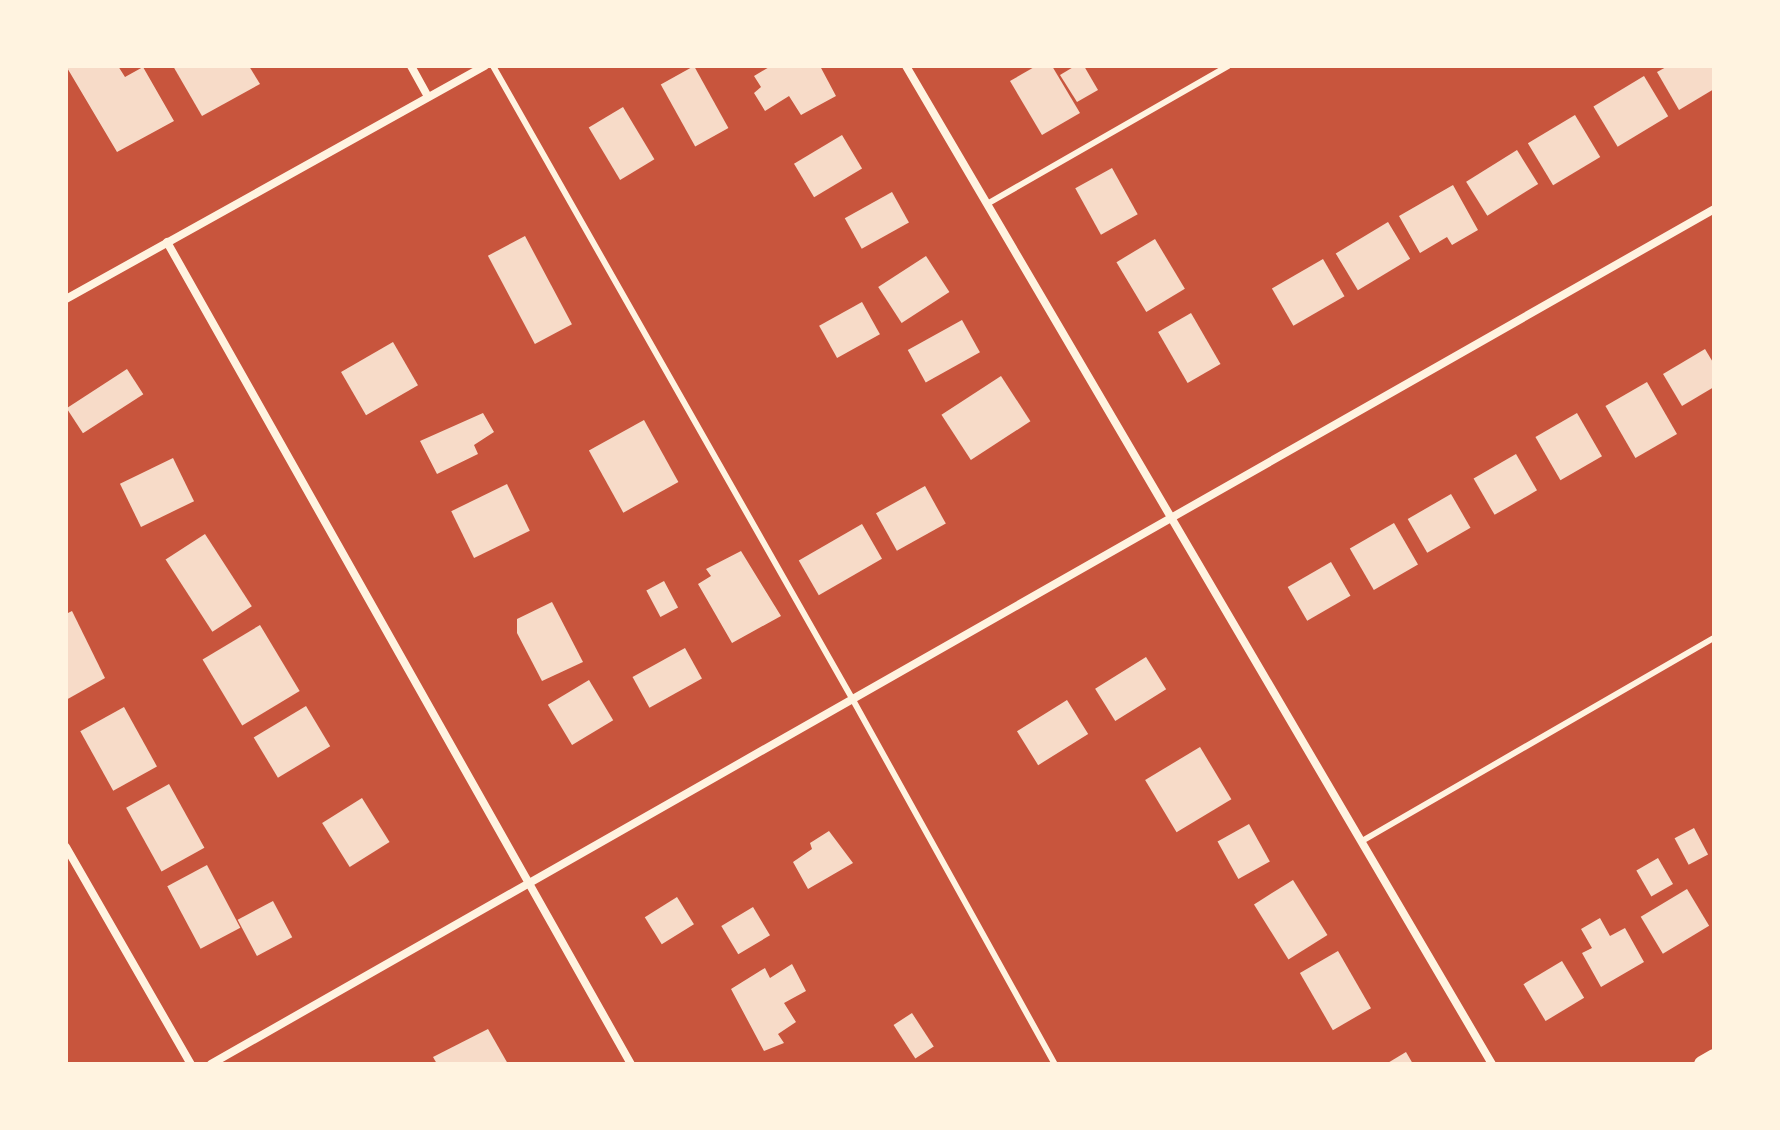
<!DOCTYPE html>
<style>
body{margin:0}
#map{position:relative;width:1780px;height:1130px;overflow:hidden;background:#c8553d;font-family:Literata,serif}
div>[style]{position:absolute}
.building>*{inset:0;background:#f7dbc8;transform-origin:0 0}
.service>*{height:6px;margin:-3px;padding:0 3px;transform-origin:3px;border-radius:3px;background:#fff3e0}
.minor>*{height:8px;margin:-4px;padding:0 4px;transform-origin:4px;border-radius:4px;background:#fff3e0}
.secondary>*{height:16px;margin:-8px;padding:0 8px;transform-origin:8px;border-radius:8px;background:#fff3e0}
span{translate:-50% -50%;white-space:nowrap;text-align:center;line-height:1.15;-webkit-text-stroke:6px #fff3e0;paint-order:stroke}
.frame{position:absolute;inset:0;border:68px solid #fff3e0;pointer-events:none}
</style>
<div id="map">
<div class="building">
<div style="clip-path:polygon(66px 66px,118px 66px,125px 77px,143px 67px,174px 121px,117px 152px)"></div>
<div style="clip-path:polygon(173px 66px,249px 66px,260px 84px,202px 116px)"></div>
<div style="left:694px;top:66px;width:71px;height:38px;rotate:61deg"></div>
<div style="clip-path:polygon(771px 66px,820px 66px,836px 96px,801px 115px,789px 96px,765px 111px,754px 93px,761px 87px,754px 76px)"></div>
<div style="clip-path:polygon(1036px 66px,1052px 66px,1080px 113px,1042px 135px,1010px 81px)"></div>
<div style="clip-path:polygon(1075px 66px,1084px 66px,1098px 90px,1077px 102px,1060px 75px)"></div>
<div style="clip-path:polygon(1668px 66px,1714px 66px,1714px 89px,1679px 110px,1657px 72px)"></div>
<div style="left:1644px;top:76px;width:47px;height:59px;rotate:59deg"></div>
<div style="left:623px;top:107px;width:61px;height:40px;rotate:59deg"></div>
<div style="left:1575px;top:115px;width:49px;height:55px;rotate:59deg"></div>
<div style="left:842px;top:135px;width:39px;height:56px;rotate:59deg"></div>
<div style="left:1517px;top:150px;width:40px;height:60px;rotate:58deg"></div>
<div style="left:1112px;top:168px;width:53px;height:42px;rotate:61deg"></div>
<div style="clip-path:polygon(1453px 185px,1478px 230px,1452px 245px,1447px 237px,1420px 253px,1399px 216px)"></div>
<div style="left:892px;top:192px;width:35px;height:54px;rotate:61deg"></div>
<div style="left:1388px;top:222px;width:43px;height:61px;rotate:59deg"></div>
<div style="left:525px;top:236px;width:100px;height:42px;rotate:62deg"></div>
<div style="left:1155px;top:239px;width:58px;height:45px;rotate:59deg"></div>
<div style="left:926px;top:256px;width:43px;height:57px;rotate:57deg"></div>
<div style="left:1323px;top:259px;width:43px;height:59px;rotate:60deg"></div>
<div style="left:862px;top:302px;width:37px;height:49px;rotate:61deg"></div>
<div style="left:1191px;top:313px;width:59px;height:38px;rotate:60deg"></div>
<div style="left:962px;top:320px;width:37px;height:62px;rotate:61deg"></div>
<div style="left:393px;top:342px;width:50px;height:60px;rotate:60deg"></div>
<div style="clip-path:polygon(1705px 349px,1714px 364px,1714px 387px,1682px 406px,1663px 374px)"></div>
<div style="left:127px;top:369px;width:30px;height:72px;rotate:57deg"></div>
<div style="left:1001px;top:376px;width:54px;height:71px;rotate:57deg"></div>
<div style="left:1647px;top:382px;width:60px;height:48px;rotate:60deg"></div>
<div style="clip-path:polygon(483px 413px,494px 432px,474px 445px,478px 454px,437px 474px,420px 441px)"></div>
<div style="left:1577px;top:413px;width:50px;height:48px;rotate:60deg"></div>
<div style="left:644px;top:420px;width:71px;height:63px;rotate:61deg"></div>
<div style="left:1516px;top:454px;width:42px;height:49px;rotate:60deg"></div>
<div style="left:173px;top:458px;width:48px;height:59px;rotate:64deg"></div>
<div style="left:507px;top:484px;width:52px;height:62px;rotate:64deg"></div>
<div style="left:925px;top:486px;width:43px;height:56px;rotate:61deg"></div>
<div style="left:1451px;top:494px;width:39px;height:50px;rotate:60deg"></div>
<div style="left:1394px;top:523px;width:48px;height:51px;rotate:60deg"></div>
<div style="left:862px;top:524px;width:40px;height:73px;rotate:60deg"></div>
<div style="left:205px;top:534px;width:86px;height:47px;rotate:57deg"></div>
<div style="clip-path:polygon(741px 551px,781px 616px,732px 643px,698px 584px,711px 576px,706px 569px)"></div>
<div style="left:1331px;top:562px;width:39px;height:50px;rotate:60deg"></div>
<div style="left:664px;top:581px;width:30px;height:20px;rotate:62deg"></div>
<div style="clip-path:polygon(552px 602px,583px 662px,542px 681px,517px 633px,517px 619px)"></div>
<div style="clip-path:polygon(72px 611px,105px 678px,66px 700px,66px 614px)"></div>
<div style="left:260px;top:625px;width:77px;height:67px;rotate:59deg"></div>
<div style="left:685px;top:648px;width:35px;height:60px;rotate:61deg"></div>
<div style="left:1146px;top:657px;width:38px;height:60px;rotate:58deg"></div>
<div style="left:589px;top:680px;width:47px;height:48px;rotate:59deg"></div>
<div style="left:1067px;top:700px;width:40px;height:59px;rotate:58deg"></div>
<div style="left:306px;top:706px;width:47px;height:61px;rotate:59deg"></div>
<div style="left:124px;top:707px;width:68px;height:50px;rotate:61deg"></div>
<div style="left:1200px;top:747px;width:61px;height:64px;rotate:59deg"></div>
<div style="left:169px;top:784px;width:73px;height:49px;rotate:61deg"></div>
<div style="left:362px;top:798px;width:52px;height:47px;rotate:58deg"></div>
<div style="left:1249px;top:824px;width:43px;height:36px;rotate:61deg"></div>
<div style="left:1694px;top:828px;width:30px;height:22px;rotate:62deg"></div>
<div style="clip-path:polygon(829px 831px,853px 863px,808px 889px,793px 862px,812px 849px,810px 843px)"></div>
<div style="left:1658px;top:858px;width:30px;height:25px;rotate:60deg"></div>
<div style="left:207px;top:865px;width:71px;height:45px;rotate:62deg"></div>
<div style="left:1293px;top:880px;width:65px;height:46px;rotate:58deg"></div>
<div style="left:1687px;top:889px;width:43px;height:54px;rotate:59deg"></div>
<div style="left:677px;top:897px;width:32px;height:38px;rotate:58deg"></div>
<div style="left:273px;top:901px;width:41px;height:40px;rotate:62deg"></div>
<div style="left:753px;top:907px;width:33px;height:37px;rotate:59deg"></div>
<div style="clip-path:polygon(1600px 918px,1610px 936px,1625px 928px,1644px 962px,1601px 987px,1582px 953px,1592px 948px,1581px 929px)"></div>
<div style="left:1338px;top:951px;width:66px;height:44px;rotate:60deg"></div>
<div style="left:1562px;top:961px;width:43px;height:45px;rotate:59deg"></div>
<div style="clip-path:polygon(792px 964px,806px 991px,784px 1003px,796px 1022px,778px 1034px,784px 1043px,764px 1051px,731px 989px,765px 968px,770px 978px)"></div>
<div style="left:912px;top:1013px;width:40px;height:22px;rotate:57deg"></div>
<div style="clip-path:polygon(488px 1029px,508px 1064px,437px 1064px,433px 1057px)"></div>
<div style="clip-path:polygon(1406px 1052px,1413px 1064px,1386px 1064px)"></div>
</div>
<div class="service">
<div style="left:493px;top:66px;width:729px;rotate:60.41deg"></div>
<div style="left:853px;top:700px;width:416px;rotate:61deg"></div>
<div style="left:987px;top:204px;width:278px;rotate:-29.8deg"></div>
<div style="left:1362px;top:841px;width:406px;rotate:-30deg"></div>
</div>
<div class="minor">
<div style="left:411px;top:66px;width:35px;rotate:61deg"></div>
<div style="left:906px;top:66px;width:1157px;rotate:59.58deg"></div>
<div style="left:167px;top:242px;width:944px;rotate:60.56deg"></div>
<div style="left:66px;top:299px;width:479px;rotate:-29.1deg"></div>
<div style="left:66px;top:847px;width:250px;rotate:60.1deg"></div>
<div style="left:211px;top:1064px;width:1729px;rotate:-29.63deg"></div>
</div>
<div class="secondary">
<div style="left:1702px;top:1064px;width:14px;rotate:-30deg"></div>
</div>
<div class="frame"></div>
</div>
